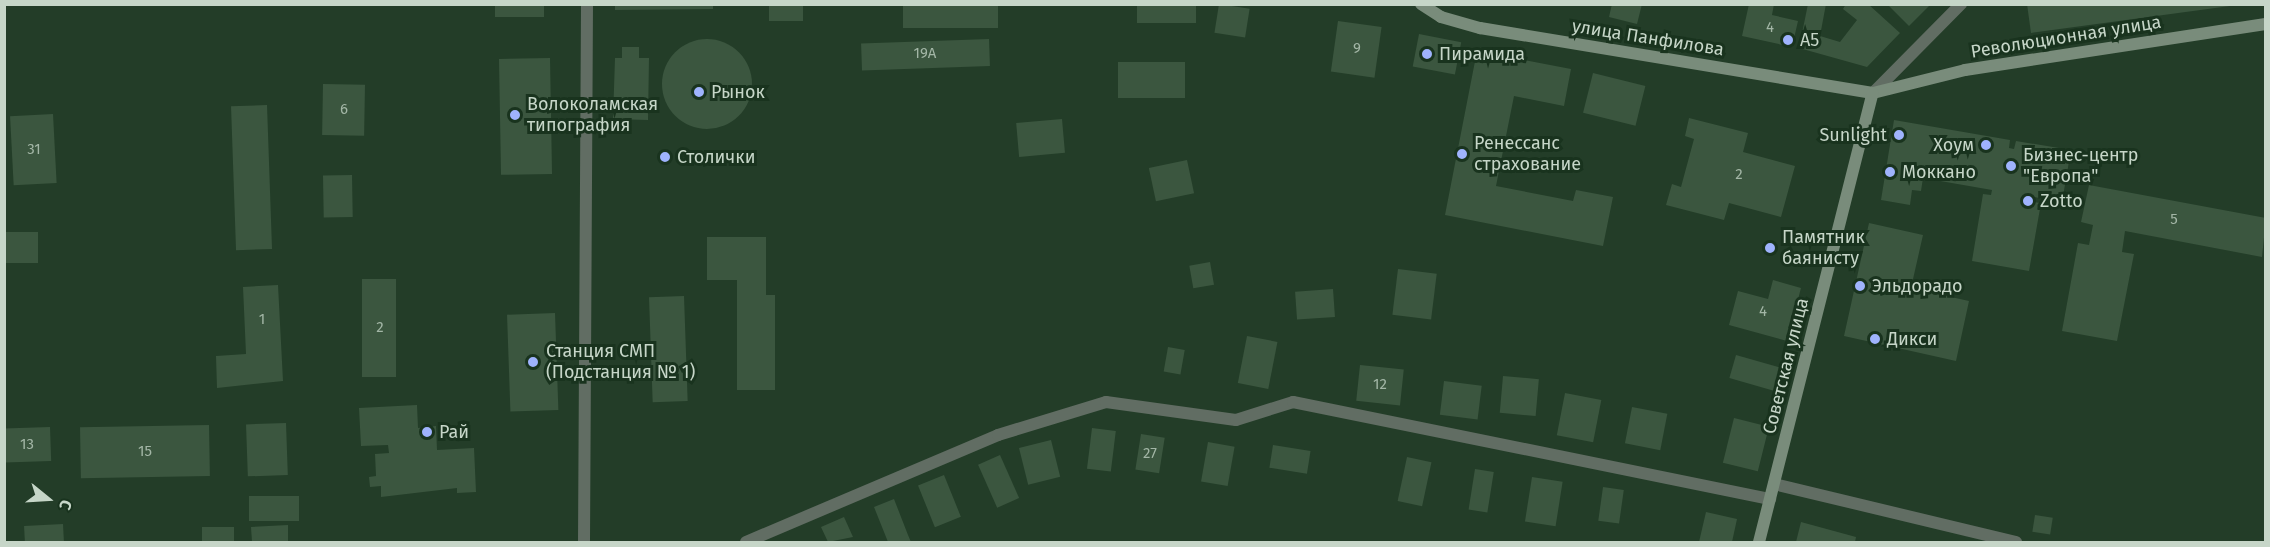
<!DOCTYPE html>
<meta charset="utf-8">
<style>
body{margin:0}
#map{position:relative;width:2270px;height:547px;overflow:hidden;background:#233d28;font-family:"Fira Sans",sans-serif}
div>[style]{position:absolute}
.building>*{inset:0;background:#3b563f;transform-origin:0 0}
.round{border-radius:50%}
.street>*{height:12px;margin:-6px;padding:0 6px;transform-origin:6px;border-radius:6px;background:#616d63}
.secondary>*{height:12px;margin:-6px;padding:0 6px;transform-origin:6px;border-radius:6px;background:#798c7b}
.dots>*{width:16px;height:16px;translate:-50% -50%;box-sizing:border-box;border:3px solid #19331e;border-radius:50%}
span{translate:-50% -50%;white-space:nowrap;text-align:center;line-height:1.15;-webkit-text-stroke:6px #19331e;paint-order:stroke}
.number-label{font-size:15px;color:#a3b6a6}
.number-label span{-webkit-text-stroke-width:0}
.street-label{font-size:18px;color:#c6d6c8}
.poi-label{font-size:18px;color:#c6d6c8}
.left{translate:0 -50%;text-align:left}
.right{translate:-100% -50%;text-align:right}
.frame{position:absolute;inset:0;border:6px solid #c6d6c8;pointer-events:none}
.north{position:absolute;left:18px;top:469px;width:60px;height:60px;-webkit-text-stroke:4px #19331e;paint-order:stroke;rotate:108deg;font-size:16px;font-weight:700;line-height:24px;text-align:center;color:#c6d6c8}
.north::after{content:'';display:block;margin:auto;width:21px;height:27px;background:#c6d6c8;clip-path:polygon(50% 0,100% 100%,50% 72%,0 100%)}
</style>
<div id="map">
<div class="building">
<div style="left:495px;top:4px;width:49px;height:13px"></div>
<div style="clip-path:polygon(615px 4px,713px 4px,713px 9px,615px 10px)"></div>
<div style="left:769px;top:4px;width:34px;height:17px"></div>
<div style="left:903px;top:4px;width:95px;height:24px"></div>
<div style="left:1196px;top:4px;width:19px;height:59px;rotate:90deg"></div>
<div style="left:1219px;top:4px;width:31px;height:29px;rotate:9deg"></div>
<div style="clip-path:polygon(1612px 4px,1642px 4px,1637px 24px,1609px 17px)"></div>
<div style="clip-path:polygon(1749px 4px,1774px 4px,1772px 15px,1798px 21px,1792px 47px,1742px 36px)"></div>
<div style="clip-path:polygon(1808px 4px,1826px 4px,1820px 36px,1840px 42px,1857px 20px,1843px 9px,1846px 4px,1868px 4px,1900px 33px,1867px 67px,1799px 48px)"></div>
<div style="clip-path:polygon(2027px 4px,2229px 4px,2230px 6px,2031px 33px)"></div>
<div style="clip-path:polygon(1888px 5px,1930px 5px,1909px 26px)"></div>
<div style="left:1338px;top:21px;width:44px;height:51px;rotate:8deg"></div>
<div style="left:1419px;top:34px;width:43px;height:33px;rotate:11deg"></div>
<div class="round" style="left:662px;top:39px;width:90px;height:90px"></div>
<div style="left:989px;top:39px;width:27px;height:128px;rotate:88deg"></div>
<div style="clip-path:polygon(622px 47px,639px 47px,639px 58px,649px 58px,648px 120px,613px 119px,615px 58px,622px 58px)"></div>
<div style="clip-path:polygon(1477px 51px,1571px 69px,1564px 106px,1514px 96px,1496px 186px,1573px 201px,1576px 190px,1613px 197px,1603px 246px,1445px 215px)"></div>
<div style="left:550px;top:58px;width:116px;height:51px;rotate:89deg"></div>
<div style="left:1185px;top:62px;width:36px;height:67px;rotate:90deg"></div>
<div style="left:1593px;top:73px;width:54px;height:41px;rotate:14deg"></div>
<div style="left:323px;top:84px;width:42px;height:51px;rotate:1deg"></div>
<div style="left:267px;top:105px;width:144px;height:36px;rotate:88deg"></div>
<div style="left:53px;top:114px;width:69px;height:43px;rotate:87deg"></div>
<div style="clip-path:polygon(1689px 118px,1748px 133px,1743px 152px,1795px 166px,1781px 217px,1729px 203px,1724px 220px,1666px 205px,1672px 184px,1681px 187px,1694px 139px,1685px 136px)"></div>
<div style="left:1062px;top:119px;width:34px;height:46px;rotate:85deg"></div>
<div style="clip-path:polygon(1894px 120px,2010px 140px,2009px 148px,2014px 149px,2016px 141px,2071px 150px,2062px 202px,2034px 197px,2033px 202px,2041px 203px,2029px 271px,1972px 261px,1983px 194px,1991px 195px,1992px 190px,1923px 178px,1921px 191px,1912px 190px,1910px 205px,1881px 200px)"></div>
<div style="left:1187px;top:160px;width:34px;height:39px;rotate:78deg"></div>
<div style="left:352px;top:175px;width:42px;height:29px;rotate:89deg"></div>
<div style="clip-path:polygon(2089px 185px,2266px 218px,2262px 257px,2125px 231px,2122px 252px,2134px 254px,2117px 341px,2062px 331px,2078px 243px,2089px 245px,2093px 225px,2081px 222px)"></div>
<div style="clip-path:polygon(1869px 223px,1923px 235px,1911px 288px,1969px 301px,1956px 361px,1844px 336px)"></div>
<div style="left:4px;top:232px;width:34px;height:31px"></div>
<div style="clip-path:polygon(707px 237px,766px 237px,766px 295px,775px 295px,775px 390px,737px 390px,737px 280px,707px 280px)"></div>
<div style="left:1210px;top:262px;width:23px;height:21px;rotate:80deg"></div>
<div style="left:1398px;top:269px;width:39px;height:46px;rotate:7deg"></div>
<div style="left:362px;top:279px;width:34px;height:98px"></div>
<div style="clip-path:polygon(1773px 280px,1801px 288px,1787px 341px,1729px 325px,1738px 291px,1768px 299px)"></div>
<div style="clip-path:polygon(278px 285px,283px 381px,217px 388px,216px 356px,246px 354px,243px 287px)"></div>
<div style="left:1333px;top:289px;width:28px;height:38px;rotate:86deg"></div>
<div style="left:684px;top:296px;width:105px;height:35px;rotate:88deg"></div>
<div style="left:555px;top:313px;width:97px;height:48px;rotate:88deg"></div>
<div style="left:1247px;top:336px;width:31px;height:48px;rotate:11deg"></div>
<div style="left:1168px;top:347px;width:17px;height:25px;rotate:10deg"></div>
<div style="left:1736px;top:355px;width:47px;height:24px;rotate:16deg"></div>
<div style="left:1360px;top:365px;width:44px;height:36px;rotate:6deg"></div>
<div style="left:1503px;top:376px;width:36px;height:37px;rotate:5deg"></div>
<div style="left:1444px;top:381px;width:38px;height:34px;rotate:7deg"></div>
<div style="left:1565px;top:393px;width:37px;height:43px;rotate:11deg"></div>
<div style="clip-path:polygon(417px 405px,418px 428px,436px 426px,437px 450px,474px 448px,476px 492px,457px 493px,457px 488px,381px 497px,381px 486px,370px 487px,369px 477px,376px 476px,375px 454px,389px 453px,388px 445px,361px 446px,359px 408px)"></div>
<div style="left:1632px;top:407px;width:36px;height:37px;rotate:11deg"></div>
<div style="left:1734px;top:418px;width:36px;height:46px;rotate:14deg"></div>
<div style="left:286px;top:423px;width:52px;height:40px;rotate:88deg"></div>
<div style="left:209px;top:425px;width:51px;height:129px;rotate:89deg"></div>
<div style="left:50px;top:427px;width:34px;height:46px;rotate:88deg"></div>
<div style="left:1092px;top:428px;width:24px;height:41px;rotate:7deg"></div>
<div style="left:1141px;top:434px;width:24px;height:36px;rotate:9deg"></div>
<div style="left:1051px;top:440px;width:38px;height:33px;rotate:76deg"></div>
<div style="left:1208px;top:442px;width:27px;height:40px;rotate:10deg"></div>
<div style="left:1273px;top:445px;width:38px;height:23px;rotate:9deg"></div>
<div style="left:1000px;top:455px;width:47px;height:24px;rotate:66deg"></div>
<div style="left:1407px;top:457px;width:25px;height:45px;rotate:12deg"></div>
<div style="left:1475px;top:469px;width:19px;height:41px;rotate:9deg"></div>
<div style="left:944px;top:475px;width:45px;height:28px;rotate:68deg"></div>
<div style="left:1532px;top:477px;width:31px;height:45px;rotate:9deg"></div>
<div style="left:1603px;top:487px;width:21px;height:34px;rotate:8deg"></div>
<div style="left:299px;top:496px;width:25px;height:50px;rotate:90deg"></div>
<div style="clip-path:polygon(894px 499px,908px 535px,911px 542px,888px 542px,874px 507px)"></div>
<div style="clip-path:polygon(1706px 512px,1737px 519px,1732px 542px,1699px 542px)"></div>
<div style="left:2035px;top:515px;width:18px;height:17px;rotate:9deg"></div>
<div style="clip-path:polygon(844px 517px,853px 537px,828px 542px,821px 527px)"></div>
<div style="clip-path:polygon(1801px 522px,1856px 537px,1855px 542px,1796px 542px)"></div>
<div style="left:63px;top:524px;width:18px;height:39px;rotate:87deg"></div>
<div style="clip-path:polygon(288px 525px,288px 542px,252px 542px,251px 527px)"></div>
<div style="left:234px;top:527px;width:15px;height:32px;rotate:90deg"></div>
</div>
<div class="street">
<div style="left:1873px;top:93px;width:125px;rotate:-45.3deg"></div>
<div style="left:1774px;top:484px;width:249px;rotate:13.5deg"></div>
<div style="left:584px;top:542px;width:538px;rotate:-89.68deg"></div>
<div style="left:746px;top:542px;width:274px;rotate:-23deg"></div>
<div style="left:998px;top:435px;width:113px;rotate:-17deg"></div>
<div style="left:1106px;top:402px;width:131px;rotate:7.9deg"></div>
<div style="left:1236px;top:420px;width:60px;rotate:-17.5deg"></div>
<div style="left:1293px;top:402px;width:487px;rotate:11.5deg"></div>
</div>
<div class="secondary">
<div style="left:1421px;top:4px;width:24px;rotate:33deg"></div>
<div style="left:1441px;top:17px;width:41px;rotate:15.8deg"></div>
<div style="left:1480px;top:28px;width:398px;rotate:9.4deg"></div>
<div style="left:1873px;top:93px;width:95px;rotate:-14deg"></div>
<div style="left:1965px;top:70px;width:304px;rotate:-8.7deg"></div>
<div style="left:1759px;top:542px;width:463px;rotate:-75.8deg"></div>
</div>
<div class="dots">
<div style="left:1788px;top:40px;background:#9fb3fd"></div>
<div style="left:1427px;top:54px;background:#9fb3fd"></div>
<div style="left:699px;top:92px;background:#9fb3fd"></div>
<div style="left:515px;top:115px;background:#9fb3fd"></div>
<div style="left:1899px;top:135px;background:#9fb3fd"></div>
<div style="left:1986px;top:145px;background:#9fb3fd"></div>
<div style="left:1462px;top:154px;background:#9fb3fd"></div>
<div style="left:665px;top:157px;background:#9fb3fd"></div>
<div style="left:2011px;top:166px;background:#9fb3fd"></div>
<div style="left:1890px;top:172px;background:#9fb3fd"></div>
<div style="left:2028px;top:201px;background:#9fb3fd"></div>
<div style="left:1770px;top:248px;background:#9fb3fd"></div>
<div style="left:1860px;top:286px;background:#9fb3fd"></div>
<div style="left:1875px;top:339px;background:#9fb3fd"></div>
<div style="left:533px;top:362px;background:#9fb3fd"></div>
<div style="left:427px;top:432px;background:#9fb3fd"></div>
</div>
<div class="number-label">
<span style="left:1770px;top:28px">4</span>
<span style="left:1357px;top:49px">9</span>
<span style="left:925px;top:54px">19А</span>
<span style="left:344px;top:110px">6</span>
<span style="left:34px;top:150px">31</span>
<span style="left:1739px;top:175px">2</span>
<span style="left:2174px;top:220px">5</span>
<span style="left:1763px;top:312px">4</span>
<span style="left:262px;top:320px">1</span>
<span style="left:380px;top:328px">2</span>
<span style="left:1380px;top:385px">12</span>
<span style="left:27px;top:445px">13</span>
<span style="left:145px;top:452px">15</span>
<span style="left:1150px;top:454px">27</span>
</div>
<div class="street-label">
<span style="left:2066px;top:37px;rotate:-9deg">Революционная улица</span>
<span style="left:1648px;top:38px;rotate:9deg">улица Панфилова</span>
<span style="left:1786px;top:366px;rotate:-76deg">Советская улица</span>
</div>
<div class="poi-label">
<span class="left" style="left:1800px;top:40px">А5</span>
<span class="left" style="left:1439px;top:54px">Пирамида</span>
<span class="left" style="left:711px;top:92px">Рынок</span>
<span class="left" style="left:527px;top:115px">Волоколамская<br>типография</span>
<span class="right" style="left:1887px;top:135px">Sunlight</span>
<span class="left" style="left:1474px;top:154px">Ренессанс<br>страхование</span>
<span class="right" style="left:1974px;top:145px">Хоум</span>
<span class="left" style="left:2023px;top:166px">Бизнес-центр<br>"Европа"</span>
<span class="left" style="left:677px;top:157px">Столички</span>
<span class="left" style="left:1902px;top:172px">Моккано</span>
<span class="left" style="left:2040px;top:201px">Zotto</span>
<span class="left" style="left:1782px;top:248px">Памятник<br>баянисту</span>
<span class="left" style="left:1872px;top:286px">Эльдорадо</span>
<span class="left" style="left:1887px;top:339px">Дикси</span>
<span class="left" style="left:546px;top:362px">Станция СМП<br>(Подстанция № 1)</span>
<span class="left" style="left:439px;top:432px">Рай</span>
</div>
<div class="frame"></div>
<div class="north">С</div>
</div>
